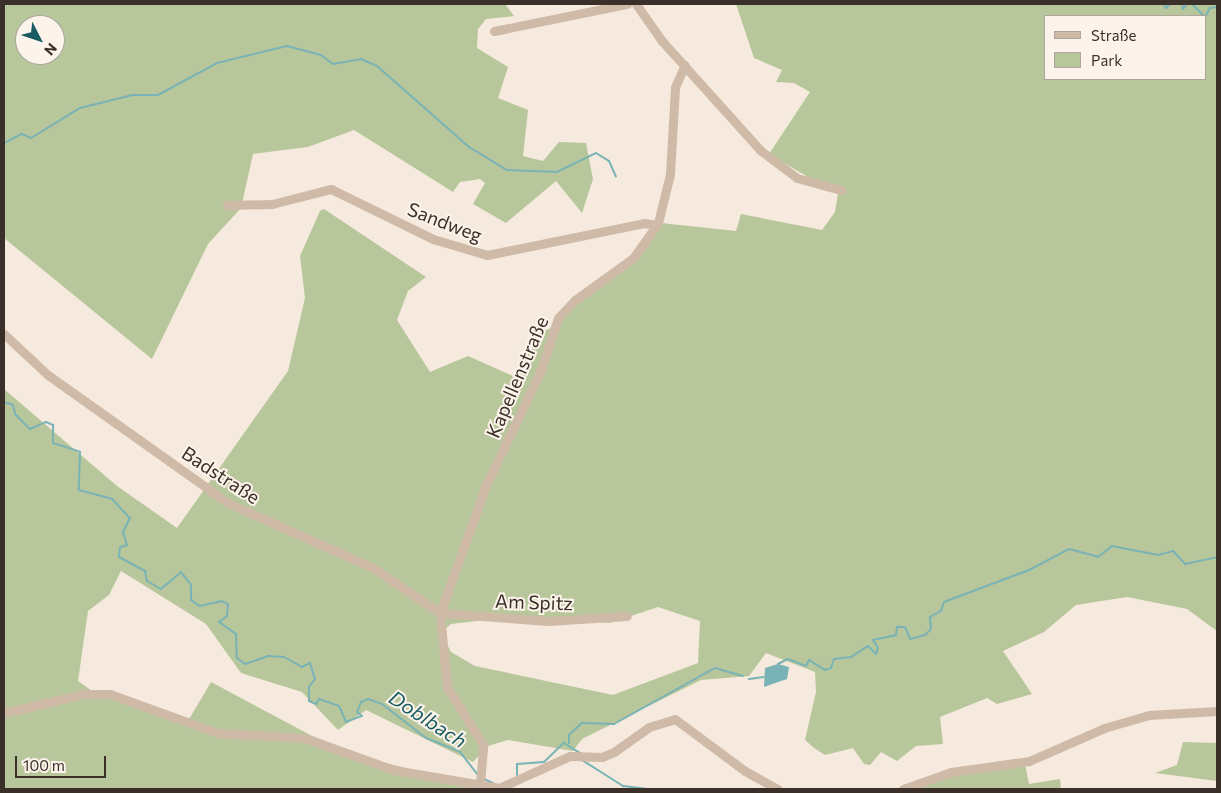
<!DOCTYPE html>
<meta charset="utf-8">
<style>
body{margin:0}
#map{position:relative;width:1221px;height:793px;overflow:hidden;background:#f5eadd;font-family:Commissioner,sans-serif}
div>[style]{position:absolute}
.green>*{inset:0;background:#b8c69b}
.water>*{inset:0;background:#79b3b6}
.stream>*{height:2px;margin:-1px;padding:0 1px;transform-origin:1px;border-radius:1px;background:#79b3b6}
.minor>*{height:9px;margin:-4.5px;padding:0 4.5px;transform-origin:4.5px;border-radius:4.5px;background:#cfbaa8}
span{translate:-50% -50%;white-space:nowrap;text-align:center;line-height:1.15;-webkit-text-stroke:4px #fcf4eb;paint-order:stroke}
.street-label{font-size:19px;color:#3b2f29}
.water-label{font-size:20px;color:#195c62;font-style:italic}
.frame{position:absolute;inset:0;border:5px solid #3b2f29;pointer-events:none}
.legend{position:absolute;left:1044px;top:15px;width:162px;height:65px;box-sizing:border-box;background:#fcf4eb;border:1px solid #afa59d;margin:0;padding:6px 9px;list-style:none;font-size:15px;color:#3b2f29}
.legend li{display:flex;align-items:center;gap:10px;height:25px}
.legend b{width:25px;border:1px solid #afa59d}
.north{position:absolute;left:15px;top:15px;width:50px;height:50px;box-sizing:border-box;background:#fcf4eb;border:1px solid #afa59d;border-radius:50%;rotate:131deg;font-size:14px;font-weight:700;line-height:20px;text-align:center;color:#3b2f29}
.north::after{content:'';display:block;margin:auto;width:18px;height:22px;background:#195c62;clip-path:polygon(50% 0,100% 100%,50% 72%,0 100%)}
.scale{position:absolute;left:15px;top:756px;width:91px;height:22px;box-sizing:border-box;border:2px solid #3b2f29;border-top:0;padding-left:6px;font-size:15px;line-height:18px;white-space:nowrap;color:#3b2f29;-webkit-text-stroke:4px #fcf4eb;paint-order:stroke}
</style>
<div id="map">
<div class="green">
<div style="clip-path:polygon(evenodd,4px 4px,505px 4px,514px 16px,486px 19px,478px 29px,477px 48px,508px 67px,498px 98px,528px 110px,523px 156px,543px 161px,559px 142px,586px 143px,593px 179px,582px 213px,556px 181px,506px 223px,473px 204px,485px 183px,480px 179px,460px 182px,453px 192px,354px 130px,308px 147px,253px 154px,241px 208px,208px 244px,152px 359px,4px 238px,4px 4px,25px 25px,55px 25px,55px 55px,25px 55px,25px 25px)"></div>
<div style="clip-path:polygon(evenodd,736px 4px,1217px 4px,1217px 631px,1187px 609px,1127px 597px,1076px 605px,1044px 632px,1003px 651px,1032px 694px,997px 704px,987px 698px,940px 717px,943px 744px,916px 746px,897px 761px,881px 752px,870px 765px,864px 764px,853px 748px,825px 755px,814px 748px,805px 740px,816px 692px,815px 672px,766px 653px,749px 676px,701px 680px,582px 739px,573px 751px,508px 740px,488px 746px,473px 762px,366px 710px,338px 730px,302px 692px,241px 673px,206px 624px,121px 571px,109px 595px,88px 611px,78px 681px,92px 691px,188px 721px,211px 682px,344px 753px,492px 789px,4px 789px,4px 389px,117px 486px,177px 528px,288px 371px,305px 298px,300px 256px,320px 211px,324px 209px,426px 277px,408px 291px,397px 320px,430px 372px,468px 356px,513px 376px,544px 331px,559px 325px,575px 303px,637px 260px,661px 223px,736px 231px,741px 214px,822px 230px,835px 212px,839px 188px,813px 180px,769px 154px,810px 92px,794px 83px,776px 82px,782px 70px,754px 58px,736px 4px,1045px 16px,1205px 16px,1205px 79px,1045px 79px,1045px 16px,736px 4px,658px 607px,700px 621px,698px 663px,613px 695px,475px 666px,451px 652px,444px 639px,444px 630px,451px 624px,510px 617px,610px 623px,658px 607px)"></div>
<div style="clip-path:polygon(1183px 742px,1217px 743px,1217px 781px,1155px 773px,1177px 765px)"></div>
<div style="clip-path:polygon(1025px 764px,1029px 784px,1060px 779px,1061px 789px,908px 789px,940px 777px)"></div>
</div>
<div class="water">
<div style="clip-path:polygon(778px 664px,789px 667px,787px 679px,764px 687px,765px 668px)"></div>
</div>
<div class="stream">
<div style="left:1163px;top:4px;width:5px;rotate:53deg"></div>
<div style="left:1166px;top:8px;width:6px;rotate:-45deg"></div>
<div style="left:1182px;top:4px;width:5px;rotate:79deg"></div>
<div style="left:1183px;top:9px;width:6px;rotate:-51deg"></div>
<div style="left:1192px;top:4px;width:17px;rotate:45deg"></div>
<div style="left:1205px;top:17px;width:10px;rotate:-61deg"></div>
<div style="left:1210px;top:8px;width:7px;rotate:-8deg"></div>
<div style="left:4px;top:143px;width:20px;rotate:-27deg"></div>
<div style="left:22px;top:134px;width:10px;rotate:24deg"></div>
<div style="left:31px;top:138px;width:57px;rotate:-31.5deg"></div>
<div style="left:80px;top:108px;width:54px;rotate:-14deg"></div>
<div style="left:132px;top:95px;width:26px"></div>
<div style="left:158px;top:95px;width:67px;rotate:-28.5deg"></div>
<div style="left:217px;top:63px;width:72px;rotate:-13.7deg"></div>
<div style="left:287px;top:46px;width:35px;rotate:15deg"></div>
<div style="left:321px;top:55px;width:15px;rotate:37deg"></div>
<div style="left:333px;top:64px;width:28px;rotate:-10deg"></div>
<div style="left:361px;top:59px;width:17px;rotate:24deg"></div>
<div style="left:377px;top:66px;width:123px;rotate:41.4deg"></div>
<div style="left:469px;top:147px;width:44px;rotate:31.2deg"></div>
<div style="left:507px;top:170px;width:50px;rotate:2.3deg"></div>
<div style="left:557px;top:172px;width:43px;rotate:-26deg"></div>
<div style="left:596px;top:153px;width:15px;rotate:32deg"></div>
<div style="left:609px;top:161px;width:17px;rotate:66deg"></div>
<div style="left:4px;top:402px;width:9px;rotate:18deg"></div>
<div style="left:13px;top:405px;width:9px;rotate:77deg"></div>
<div style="left:15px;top:414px;width:21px;rotate:45deg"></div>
<div style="left:30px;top:429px;width:17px;rotate:-24deg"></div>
<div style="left:46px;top:422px;width:8px;rotate:23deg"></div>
<div style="left:53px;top:425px;width:18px;rotate:90deg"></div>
<div style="left:53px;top:443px;width:28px;rotate:18deg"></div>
<div style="left:80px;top:452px;width:38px;rotate:92deg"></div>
<div style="left:79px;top:490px;width:34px;rotate:15deg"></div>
<div style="left:112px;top:499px;width:26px;rotate:47deg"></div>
<div style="left:130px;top:518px;width:16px;rotate:117deg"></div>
<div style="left:123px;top:532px;width:14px;rotate:73deg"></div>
<div style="left:127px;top:545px;width:7px;rotate:164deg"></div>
<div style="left:120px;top:547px;width:10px;rotate:96deg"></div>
<div style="left:119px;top:557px;width:30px;rotate:28deg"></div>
<div style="left:145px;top:571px;width:10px;rotate:79deg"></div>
<div style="left:147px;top:581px;width:16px;rotate:30deg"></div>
<div style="left:161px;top:589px;width:26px;rotate:-40deg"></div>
<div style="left:181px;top:572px;width:16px;rotate:52deg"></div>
<div style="left:191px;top:585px;width:15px;rotate:90deg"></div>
<div style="left:191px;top:600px;width:11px;rotate:34deg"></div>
<div style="left:200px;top:606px;width:22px;rotate:-13deg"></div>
<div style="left:221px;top:601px;width:8px;rotate:23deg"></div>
<div style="left:228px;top:604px;width:12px;rotate:95deg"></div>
<div style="left:227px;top:616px;width:10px;rotate:143deg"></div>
<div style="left:219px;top:622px;width:21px;rotate:35deg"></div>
<div style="left:236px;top:634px;width:24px;rotate:88deg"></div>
<div style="left:237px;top:658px;width:10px;rotate:37deg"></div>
<div style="left:245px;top:664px;width:24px;rotate:-19deg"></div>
<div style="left:268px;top:656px;width:16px;rotate:4deg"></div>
<div style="left:284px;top:657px;width:21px;rotate:29deg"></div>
<div style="left:302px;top:667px;width:9px;rotate:-27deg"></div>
<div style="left:310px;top:663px;width:17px;rotate:73deg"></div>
<div style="left:315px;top:679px;width:10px;rotate:127deg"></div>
<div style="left:309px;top:687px;width:14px;rotate:90deg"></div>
<div style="left:309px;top:701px;width:8px;rotate:23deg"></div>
<div style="left:316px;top:704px;width:6px;rotate:-59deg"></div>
<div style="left:319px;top:699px;width:21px;rotate:19deg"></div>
<div style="left:339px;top:706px;width:17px;rotate:66deg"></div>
<div style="left:346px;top:722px;width:17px;rotate:-21deg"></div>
<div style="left:362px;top:716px;width:6px;rotate:-141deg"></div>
<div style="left:357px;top:712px;width:11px;rotate:-68deg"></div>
<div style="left:361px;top:702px;width:8px;rotate:-23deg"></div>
<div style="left:368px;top:699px;width:15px;rotate:20deg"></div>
<div style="left:382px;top:704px;width:56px;rotate:37.7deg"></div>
<div style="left:426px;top:738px;width:37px;rotate:22deg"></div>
<div style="left:460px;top:752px;width:28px;rotate:52deg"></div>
<div style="left:778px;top:664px;width:11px;rotate:-27deg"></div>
<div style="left:788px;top:659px;width:19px;rotate:21deg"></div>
<div style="left:806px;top:666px;width:7px;rotate:-63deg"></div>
<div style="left:809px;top:660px;width:19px;rotate:32deg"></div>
<div style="left:825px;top:670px;width:6px;rotate:-18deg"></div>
<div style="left:831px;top:668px;width:9px;rotate:-72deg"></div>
<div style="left:834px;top:659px;width:17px;rotate:-7deg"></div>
<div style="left:851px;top:657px;width:20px;rotate:-33deg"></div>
<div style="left:868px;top:646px;width:11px;rotate:45deg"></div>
<div style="left:876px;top:654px;width:6px;rotate:-72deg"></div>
<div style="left:878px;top:648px;width:9px;rotate:-122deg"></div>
<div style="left:873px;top:640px;width:24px;rotate:-12deg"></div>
<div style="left:896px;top:635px;width:8px;rotate:-83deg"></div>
<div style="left:897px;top:627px;width:8px"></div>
<div style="left:905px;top:627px;width:13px;rotate:67deg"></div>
<div style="left:910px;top:639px;width:16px;rotate:-15deg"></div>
<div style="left:925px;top:635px;width:8px;rotate:-45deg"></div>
<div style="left:931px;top:629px;width:12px;rotate:-95deg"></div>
<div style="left:930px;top:617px;width:13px;rotate:-29deg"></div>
<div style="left:941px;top:611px;width:9px;rotate:-72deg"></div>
<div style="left:944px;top:602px;width:91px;rotate:-20.6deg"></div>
<div style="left:1029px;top:570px;width:45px;rotate:-27.7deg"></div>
<div style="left:1069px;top:549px;width:30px;rotate:15deg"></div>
<div style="left:1098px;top:557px;width:18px;rotate:-38deg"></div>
<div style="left:1112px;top:546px;width:47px;rotate:11.1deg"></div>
<div style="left:1158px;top:555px;width:16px;rotate:-15deg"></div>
<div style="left:1173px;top:551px;width:18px;rotate:47deg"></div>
<div style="left:1185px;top:564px;width:33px;rotate:-12deg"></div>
<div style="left:749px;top:679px;width:15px;rotate:-8deg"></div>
<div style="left:569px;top:743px;width:8px;rotate:-90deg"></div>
<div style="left:569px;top:735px;width:18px;rotate:-43deg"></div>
<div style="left:582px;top:723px;width:32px;rotate:2deg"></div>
<div style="left:614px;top:724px;width:115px;rotate:-29deg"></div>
<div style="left:715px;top:668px;width:29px;rotate:16deg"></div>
<div style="left:582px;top:760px;width:49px;rotate:32.4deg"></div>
<div style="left:623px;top:786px;width:23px;rotate:7deg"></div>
<div style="left:517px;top:775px;width:11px;rotate:-90deg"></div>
<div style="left:517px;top:764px;width:27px;rotate:-4deg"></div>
<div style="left:544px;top:762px;width:28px;rotate:-44deg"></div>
<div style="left:564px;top:743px;width:19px;rotate:32deg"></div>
<div style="left:484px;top:779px;width:10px;rotate:24deg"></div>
</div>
<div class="minor">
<div style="left:636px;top:4px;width:45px;rotate:54.9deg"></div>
<div style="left:662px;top:41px;width:147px;rotate:48deg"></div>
<div style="left:760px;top:150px;width:46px;rotate:37.1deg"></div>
<div style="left:797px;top:178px;width:46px;rotate:15.3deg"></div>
<div style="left:494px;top:31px;width:136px;rotate:-11.5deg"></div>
<div style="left:227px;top:205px;width:45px;rotate:-1.3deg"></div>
<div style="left:272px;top:204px;width:61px;rotate:-14.3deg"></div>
<div style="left:331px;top:189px;width:114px;rotate:26.1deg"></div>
<div style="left:433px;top:239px;width:56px;rotate:16.5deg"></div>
<div style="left:487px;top:255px;width:160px;rotate:-11.5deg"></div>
<div style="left:644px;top:223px;width:13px;rotate:9deg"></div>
<div style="left:4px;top:334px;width:60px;rotate:43deg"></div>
<div style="left:48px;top:375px;width:221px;rotate:35.4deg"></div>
<div style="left:228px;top:503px;width:159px;rotate:24.1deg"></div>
<div style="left:373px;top:568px;width:81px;rotate:33.9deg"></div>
<div style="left:440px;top:613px;width:108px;rotate:4.2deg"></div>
<div style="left:548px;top:621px;width:79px;rotate:-3.6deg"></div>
<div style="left:4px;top:713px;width:81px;rotate:-13.5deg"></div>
<div style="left:83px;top:694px;width:27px"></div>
<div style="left:110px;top:694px;width:115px;rotate:19.9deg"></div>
<div style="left:218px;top:733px;width:87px;rotate:3.3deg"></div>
<div style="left:305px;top:738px;width:95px;rotate:19.8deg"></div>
<div style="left:394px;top:770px;width:107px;rotate:9.7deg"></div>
<div style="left:499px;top:788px;width:78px;rotate:-24.3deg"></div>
<div style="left:570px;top:756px;width:32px;rotate:2deg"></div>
<div style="left:602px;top:757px;width:13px;rotate:-23deg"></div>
<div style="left:614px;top:752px;width:43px;rotate:-35.5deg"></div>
<div style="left:649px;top:727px;width:27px;rotate:-17deg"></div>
<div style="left:675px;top:719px;width:87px;rotate:36.6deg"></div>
<div style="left:745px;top:771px;width:38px;rotate:29deg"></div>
<div style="left:480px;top:783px;width:38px;rotate:-85deg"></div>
<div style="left:483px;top:745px;width:68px;rotate:-121.8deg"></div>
<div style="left:447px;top:687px;width:74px;rotate:-95.4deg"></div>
<div style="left:440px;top:613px;width:136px;rotate:-70.2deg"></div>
<div style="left:486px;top:485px;width:127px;rotate:-64.4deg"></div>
<div style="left:541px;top:370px;width:55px;rotate:-71.9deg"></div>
<div style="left:558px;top:318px;width:25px;rotate:-47deg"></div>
<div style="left:575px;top:300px;width:72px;rotate:-35.9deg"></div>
<div style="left:633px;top:258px;width:43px;rotate:-54.5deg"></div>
<div style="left:658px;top:223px;width:50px;rotate:-76.2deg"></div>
<div style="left:670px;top:174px;width:87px;rotate:-86.7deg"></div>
<div style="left:675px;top:87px;width:24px;rotate:-66deg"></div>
<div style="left:903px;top:789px;width:51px;rotate:-19.5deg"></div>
<div style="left:951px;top:772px;width:79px;rotate:-8deg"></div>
<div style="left:1029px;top:761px;width:82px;rotate:-23.7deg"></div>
<div style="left:1104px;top:728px;width:47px;rotate:-16.1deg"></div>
<div style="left:1149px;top:715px;width:68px;rotate:-3.4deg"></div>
</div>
<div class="street-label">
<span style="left:445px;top:222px;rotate:21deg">Sandweg</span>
<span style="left:517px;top:377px;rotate:-67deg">Kapellenstraße</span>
<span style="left:221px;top:475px;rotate:33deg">Badstraße</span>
<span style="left:534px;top:602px;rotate:2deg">Am Spitz</span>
</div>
<div class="water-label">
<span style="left:428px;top:719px;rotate:33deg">Doblbach</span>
</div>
<div class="frame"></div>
<ul class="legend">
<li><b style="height:6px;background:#cfbaa8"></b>Straße</li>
<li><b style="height:14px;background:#b8c69b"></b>Park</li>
</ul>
<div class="north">N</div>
<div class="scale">100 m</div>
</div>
